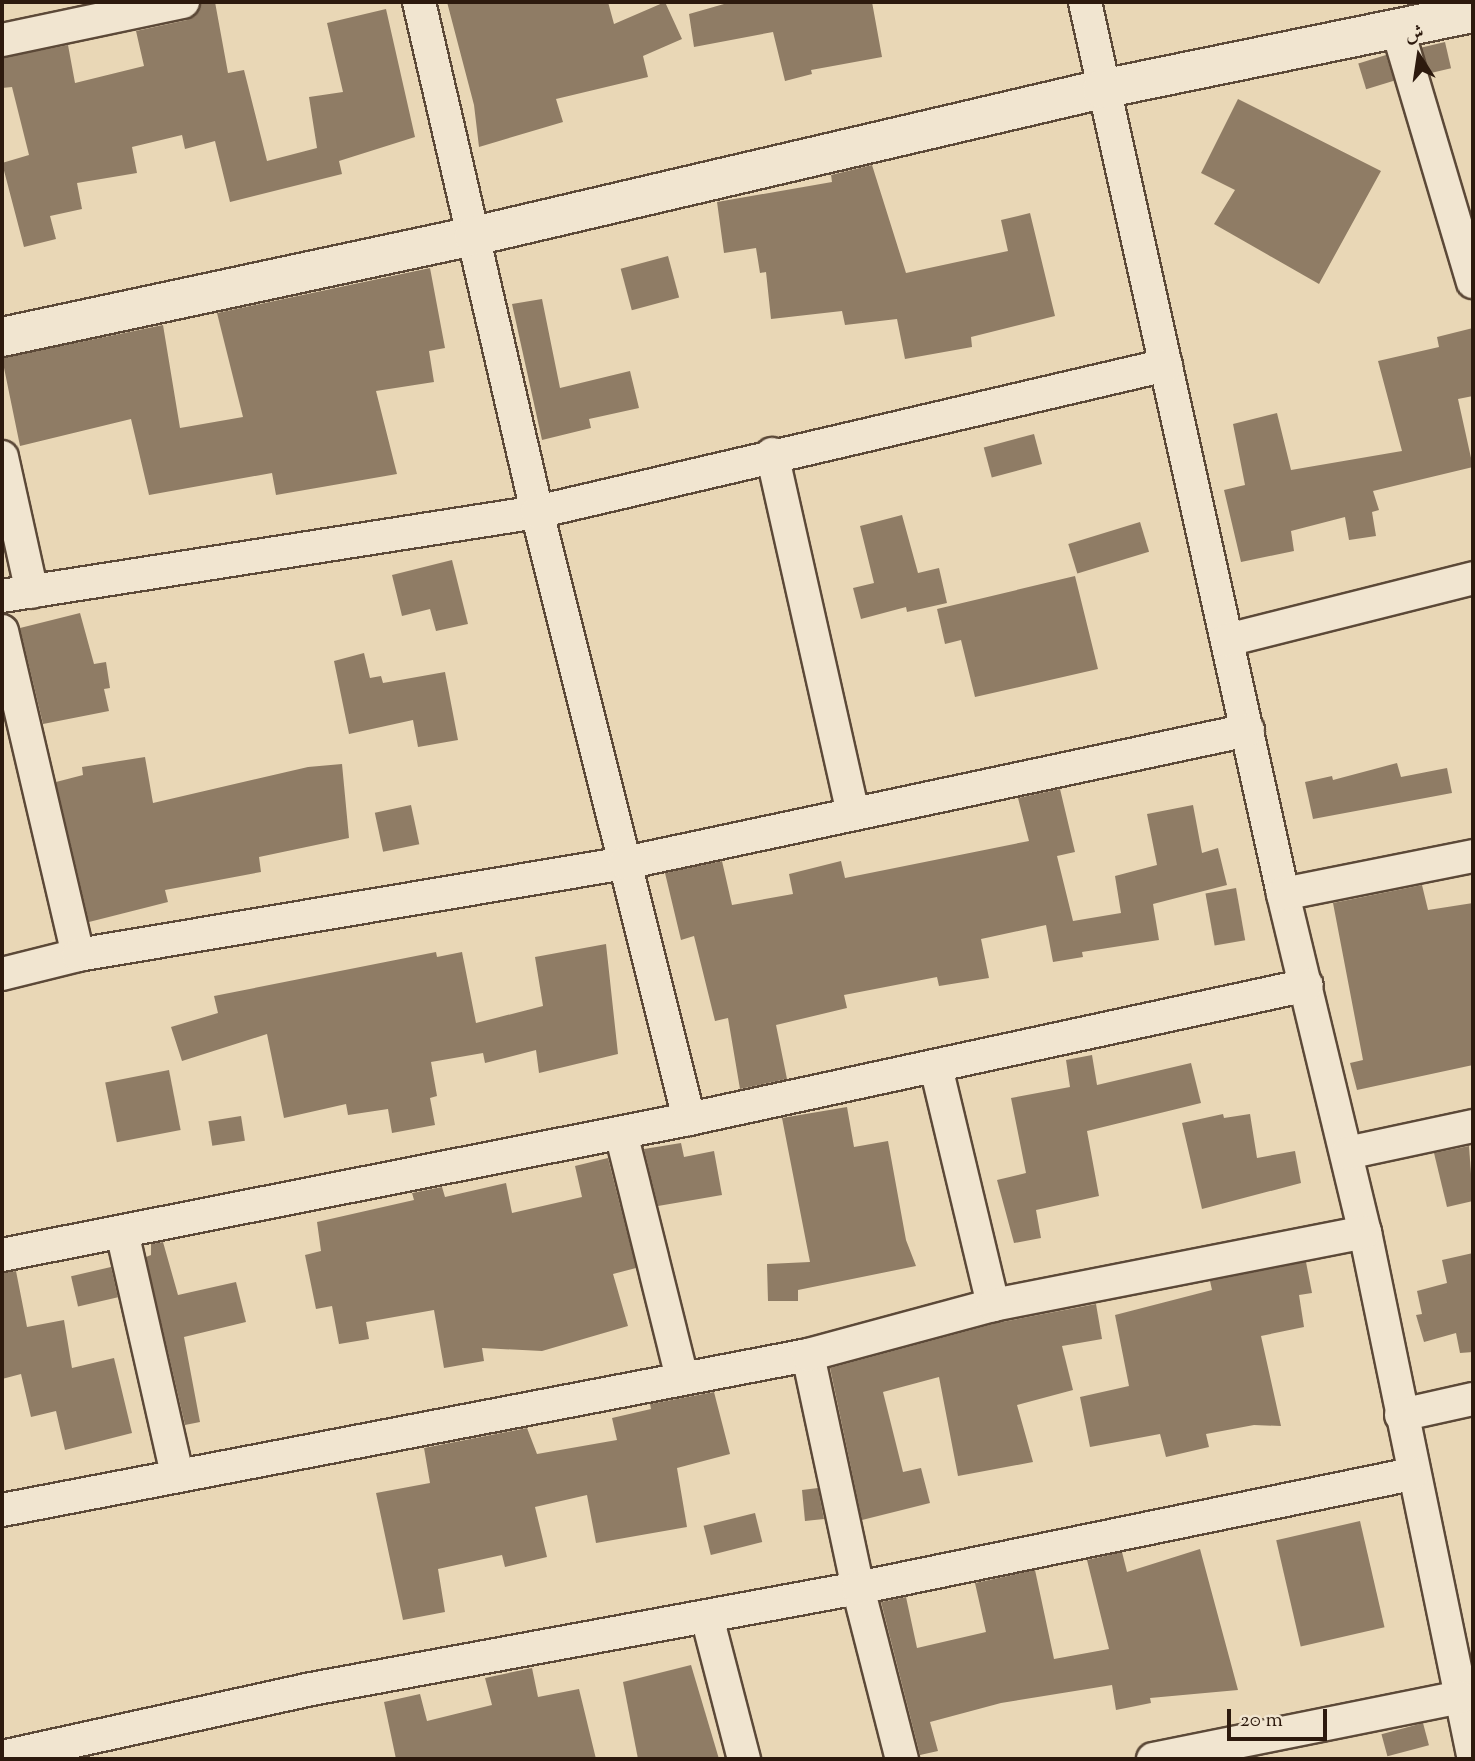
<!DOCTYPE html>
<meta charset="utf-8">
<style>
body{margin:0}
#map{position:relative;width:1475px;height:1761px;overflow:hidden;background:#e9d7b6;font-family:"Sorts Mill Goudy",Amiri,serif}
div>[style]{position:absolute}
.building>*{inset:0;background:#8f7c65;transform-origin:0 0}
.roads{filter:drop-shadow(2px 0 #5c4938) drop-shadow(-2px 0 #5c4938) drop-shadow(0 2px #5c4938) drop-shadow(0 -2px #5c4938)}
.minor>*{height:32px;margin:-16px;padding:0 16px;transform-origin:16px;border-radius:16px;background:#f1e5d0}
.secondary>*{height:38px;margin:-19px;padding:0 19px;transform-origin:19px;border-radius:19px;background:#f1e5d0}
span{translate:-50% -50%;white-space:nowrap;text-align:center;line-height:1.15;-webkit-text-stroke:5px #f1e5d0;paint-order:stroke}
.frame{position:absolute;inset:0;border:4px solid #2d1a0e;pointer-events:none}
.north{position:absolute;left:1384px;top:21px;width:70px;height:70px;-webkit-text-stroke:5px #f1e5d0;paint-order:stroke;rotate:348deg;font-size:19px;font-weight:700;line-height:28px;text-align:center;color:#2d1a0e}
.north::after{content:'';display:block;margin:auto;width:24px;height:32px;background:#2d1a0e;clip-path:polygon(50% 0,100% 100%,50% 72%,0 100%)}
.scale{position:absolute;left:1227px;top:1709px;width:100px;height:32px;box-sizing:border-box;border:4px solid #2d1a0e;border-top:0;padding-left:9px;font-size:21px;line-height:24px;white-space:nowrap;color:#2d1a0e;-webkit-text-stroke:5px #f1e5d0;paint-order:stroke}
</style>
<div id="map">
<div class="building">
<div style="clip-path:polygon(215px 2px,228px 73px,244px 70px,267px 161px,317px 148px,309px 97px,343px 92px,327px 23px,386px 9px,415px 137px,339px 161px,342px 174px,230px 202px,215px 141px,185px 149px,182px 135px,132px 147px,137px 173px,77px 183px,82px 209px,50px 216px,56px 239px,24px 247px,2px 163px,29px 155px,12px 87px,2px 88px,2px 58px,68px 45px,75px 83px,144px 66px,136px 31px,187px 20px,201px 4px)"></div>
<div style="clip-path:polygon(447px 2px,608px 2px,614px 24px,665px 2px,682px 39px,643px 56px,648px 77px,556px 99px,563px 122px,479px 147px,474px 105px)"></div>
<div style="clip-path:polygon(731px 2px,872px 2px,882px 57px,811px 70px,812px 74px,785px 81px,773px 32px,694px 47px,689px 14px)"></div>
<div style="left:1445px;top:42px;width:27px;height:24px;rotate:77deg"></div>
<div style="left:1386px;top:55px;width:27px;height:29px;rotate:73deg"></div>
<div style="clip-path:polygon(1238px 99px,1381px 171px,1319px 284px,1214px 224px,1235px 190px,1201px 173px)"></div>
<div style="clip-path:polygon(872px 165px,906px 273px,1008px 251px,1001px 220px,1030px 213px,1055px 316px,971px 337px,972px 347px,905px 359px,897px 319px,845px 325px,842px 311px,771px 319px,766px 272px,760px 273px,756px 248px,724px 253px,717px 202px,832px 182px,831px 175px)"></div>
<div style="left:668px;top:256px;width:43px;height:49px;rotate:75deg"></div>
<div style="clip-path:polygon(430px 268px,445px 348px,429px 351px,434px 382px,376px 391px,397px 474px,276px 495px,272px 473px,149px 495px,131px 419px,20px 446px,2px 358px,163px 325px,180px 428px,243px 417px,217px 313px)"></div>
<div style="clip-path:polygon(542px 299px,560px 388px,630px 371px,639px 408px,589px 419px,591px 428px,542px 440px,512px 304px)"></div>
<div style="clip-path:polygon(1473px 328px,1473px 396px,1458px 399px,1473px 467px,1373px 491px,1379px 510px,1372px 512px,1376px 536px,1349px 540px,1345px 517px,1291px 531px,1294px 551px,1241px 562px,1224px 490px,1245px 485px,1233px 424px,1277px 413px,1291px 470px,1402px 451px,1378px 361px,1439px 347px,1437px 337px)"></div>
<div style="left:1034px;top:434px;width:31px;height:52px;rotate:75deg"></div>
<div style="clip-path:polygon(902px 515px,918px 573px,939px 568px,947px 603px,907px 612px,906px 607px,861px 619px,853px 588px,874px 583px,860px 526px)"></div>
<div style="left:1140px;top:522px;width:31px;height:75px;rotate:73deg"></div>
<div style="clip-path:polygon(452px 560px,468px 624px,436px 631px,430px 609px,402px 616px,392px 575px)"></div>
<div style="clip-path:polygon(1075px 576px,1098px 669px,975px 697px,961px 640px,945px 644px,937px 609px)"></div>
<div style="clip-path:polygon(80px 613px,94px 664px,106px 662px,110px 688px,104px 689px,109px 711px,43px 724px,20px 628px)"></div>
<div style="clip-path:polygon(364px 653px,370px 678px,381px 676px,383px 683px,445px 672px,458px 740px,418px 747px,413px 720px,349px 734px,334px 661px)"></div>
<div style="clip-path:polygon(145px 757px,153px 803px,308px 767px,342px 764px,349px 838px,259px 857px,261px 872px,165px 890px,168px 902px,89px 922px,56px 782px,83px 775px,82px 767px)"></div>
<div style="clip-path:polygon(1397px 763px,1401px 777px,1447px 768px,1452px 793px,1313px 819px,1305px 782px,1332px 776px,1333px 780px)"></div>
<div style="clip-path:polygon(1060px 789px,1075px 852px,1057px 856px,1073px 921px,1121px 913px,1115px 876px,1157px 865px,1147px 814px,1193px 805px,1202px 853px,1218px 848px,1227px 885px,1153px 904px,1159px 940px,1082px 952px,1083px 957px,1053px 962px,1046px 925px,981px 939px,989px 978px,939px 986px,937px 977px,844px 995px,847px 1008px,776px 1025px,787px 1079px,740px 1089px,728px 1018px,715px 1021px,694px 936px,681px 940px,665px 873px,722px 861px,732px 905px,793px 894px,789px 874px,841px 861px,845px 878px,1029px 841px,1018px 798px)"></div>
<div style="left:411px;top:805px;width:40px;height:37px;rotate:78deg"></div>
<div style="clip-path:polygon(1422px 885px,1428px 910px,1473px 903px,1473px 1065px,1357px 1090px,1350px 1063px,1363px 1060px,1333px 903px)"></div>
<div style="left:1236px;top:888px;width:53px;height:31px;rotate:80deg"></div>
<div style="clip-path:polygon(606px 944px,618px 1054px,539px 1073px,536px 1050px,485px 1063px,483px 1053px,431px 1062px,437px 1096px,430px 1098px,435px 1125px,392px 1133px,388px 1109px,348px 1115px,346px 1104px,284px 1118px,267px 1034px,182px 1061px,171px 1027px,218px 1013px,214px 996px,436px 952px,437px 957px,462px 952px,476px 1023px,543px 1006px,535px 957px)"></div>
<div style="clip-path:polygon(1092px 1055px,1097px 1085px,1191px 1063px,1201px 1103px,1087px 1131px,1099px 1196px,1036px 1210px,1041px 1238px,1014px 1243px,997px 1180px,1026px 1173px,1011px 1098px,1070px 1087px,1066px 1060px)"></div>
<div style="left:169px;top:1070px;width:61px;height:65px;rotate:79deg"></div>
<div style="clip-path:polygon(847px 1107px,854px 1147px,888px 1141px,906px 1240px,916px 1266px,798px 1290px,798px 1301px,768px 1301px,767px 1264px,810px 1262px,782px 1118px)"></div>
<div style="clip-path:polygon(1223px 1114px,1224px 1118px,1250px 1114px,1257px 1158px,1295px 1151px,1301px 1183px,1202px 1209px,1182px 1123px)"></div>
<div style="left:241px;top:1116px;width:25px;height:33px;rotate:81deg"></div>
<div style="clip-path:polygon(681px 1143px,684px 1157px,714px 1151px,722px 1195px,658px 1206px,644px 1149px)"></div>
<div style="clip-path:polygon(1469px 1146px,1473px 1201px,1447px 1207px,1434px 1153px)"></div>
<div style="clip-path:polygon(608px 1158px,636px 1268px,613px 1274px,628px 1326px,542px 1351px,482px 1348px,484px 1361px,444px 1368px,434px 1310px,366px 1322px,369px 1339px,339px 1344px,332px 1306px,316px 1309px,305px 1255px,321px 1251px,317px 1222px,414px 1200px,412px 1193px,442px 1187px,445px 1197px,506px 1183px,512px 1213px,582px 1197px,575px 1166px)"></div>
<div style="clip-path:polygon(163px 1242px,178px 1295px,236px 1282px,246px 1322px,184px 1337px,200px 1422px,185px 1425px,146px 1257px,151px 1255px,151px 1244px)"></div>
<div style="clip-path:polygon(1473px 1253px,1473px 1352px,1460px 1353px,1456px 1333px,1424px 1342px,1416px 1315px,1422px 1314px,1417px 1291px,1447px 1283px,1442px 1260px)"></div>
<div style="clip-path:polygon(1306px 1262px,1312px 1293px,1299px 1295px,1304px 1327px,1261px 1336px,1281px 1426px,1254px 1425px,1206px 1434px,1209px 1447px,1166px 1457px,1160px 1434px,1090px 1447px,1080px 1397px,1129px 1386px,1115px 1315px,1212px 1290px,1210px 1281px)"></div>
<div style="left:111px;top:1267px;width:31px;height:41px;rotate:77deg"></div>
<div style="clip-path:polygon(16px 1271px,27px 1327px,64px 1320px,72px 1368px,114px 1358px,132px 1433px,65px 1450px,56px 1411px,31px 1417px,21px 1374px,2px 1379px,2px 1273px)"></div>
<div style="clip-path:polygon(1096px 1304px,1102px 1339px,1062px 1346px,1073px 1390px,1017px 1405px,1033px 1462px,958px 1476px,939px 1377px,883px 1392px,903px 1472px,921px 1468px,930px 1503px,862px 1520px,830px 1368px,997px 1323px)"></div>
<div style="clip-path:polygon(714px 1392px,730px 1454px,677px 1468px,687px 1527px,596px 1543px,587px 1495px,535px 1507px,547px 1557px,505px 1567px,502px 1555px,438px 1569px,445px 1612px,403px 1620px,376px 1493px,430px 1483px,424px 1448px,527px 1428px,537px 1454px,617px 1440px,612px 1418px,651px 1409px,650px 1404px)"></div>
<div style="clip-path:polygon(818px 1488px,824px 1519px,805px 1521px,802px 1490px)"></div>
<div style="left:755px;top:1513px;width:30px;height:53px;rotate:76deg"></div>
<div style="left:1360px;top:1521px;width:109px;height:86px;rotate:77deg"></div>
<div style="clip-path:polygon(1200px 1549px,1238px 1690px,1150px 1698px,1151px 1703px,1116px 1710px,1112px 1685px,1001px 1703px,930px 1722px,938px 1751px,920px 1755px,881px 1602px,906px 1597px,917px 1648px,986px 1632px,975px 1583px,1035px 1570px,1054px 1659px,1109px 1649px,1087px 1560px,1122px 1552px,1127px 1572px)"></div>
<div style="clip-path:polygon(691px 1665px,719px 1759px,638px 1759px,623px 1682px)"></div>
<div style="clip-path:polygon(532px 1668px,538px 1697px,579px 1689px,596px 1759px,396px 1759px,384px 1702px,420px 1694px,427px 1721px,492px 1705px,485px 1678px)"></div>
<div style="left:1423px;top:1723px;width:23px;height:43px;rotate:75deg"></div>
</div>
<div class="roads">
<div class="minor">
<div style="left:419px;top:2px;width:523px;rotate:76.97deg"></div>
<div style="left:537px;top:512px;width:626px;rotate:75.94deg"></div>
<div style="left:1085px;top:2px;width:914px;rotate:77.48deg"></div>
<div style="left:1283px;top:894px;width:348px;rotate:76.4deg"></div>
<div style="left:1365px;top:1232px;width:534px;rotate:78.33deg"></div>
<div style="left:1398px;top:31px;width:262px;rotate:73.4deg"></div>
<div style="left:2px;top:40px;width:185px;rotate:-11.9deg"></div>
<div style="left:772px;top:454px;width:369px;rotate:77.3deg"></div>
<div style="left:2px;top:457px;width:138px;rotate:77.5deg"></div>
<div style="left:2px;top:596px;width:542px;rotate:-8.92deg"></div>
<div style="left:537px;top:512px;width:646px;rotate:-13.15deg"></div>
<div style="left:2px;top:631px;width:333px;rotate:76.8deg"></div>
<div style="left:1227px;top:640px;width:254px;rotate:-14.1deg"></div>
<div style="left:1283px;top:894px;width:194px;rotate:-11.3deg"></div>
<div style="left:2px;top:974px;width:78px;rotate:-14deg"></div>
<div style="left:78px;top:955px;width:555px;rotate:-9.55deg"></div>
<div style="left:625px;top:863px;width:637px;rotate:-12.05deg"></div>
<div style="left:936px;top:1067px;width:245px;rotate:76.5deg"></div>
<div style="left:621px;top:1133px;width:252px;rotate:76deg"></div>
<div style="left:1347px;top:1153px;width:129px;rotate:-12.1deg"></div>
<div style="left:122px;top:1232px;width:249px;rotate:77.2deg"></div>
<div style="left:2px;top:1255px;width:700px;rotate:-11.2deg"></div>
<div style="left:689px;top:1119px;width:632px;rotate:-12.23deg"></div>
<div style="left:808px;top:1355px;width:238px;rotate:77.9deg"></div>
<div style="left:858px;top:1588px;width:177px;rotate:75.6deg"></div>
<div style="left:1401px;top:1415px;width:74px;rotate:-12.5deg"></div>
<div style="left:2px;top:1510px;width:821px;rotate:-10.89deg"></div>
<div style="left:808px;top:1355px;width:192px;rotate:-15.1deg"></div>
<div style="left:993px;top:1305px;width:379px;rotate:-11.1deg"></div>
<div style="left:707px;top:1617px;width:147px;rotate:75.4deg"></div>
<div style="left:2px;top:1757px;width:311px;rotate:-12.4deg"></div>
<div style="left:306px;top:1690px;width:561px;rotate:-10.47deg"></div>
<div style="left:858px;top:1588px;width:566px;rotate:-11.63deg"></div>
<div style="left:1153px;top:1759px;width:313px;rotate:-11.4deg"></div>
</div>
<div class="secondary">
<div style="left:2px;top:337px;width:483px;rotate:-12.1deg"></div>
<div style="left:474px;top:236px;width:645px;rotate:-13.17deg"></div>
<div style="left:1102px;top:89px;width:379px;rotate:-11.6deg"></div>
</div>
</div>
<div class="frame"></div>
<div class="north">ش</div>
<div class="scale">20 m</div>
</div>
